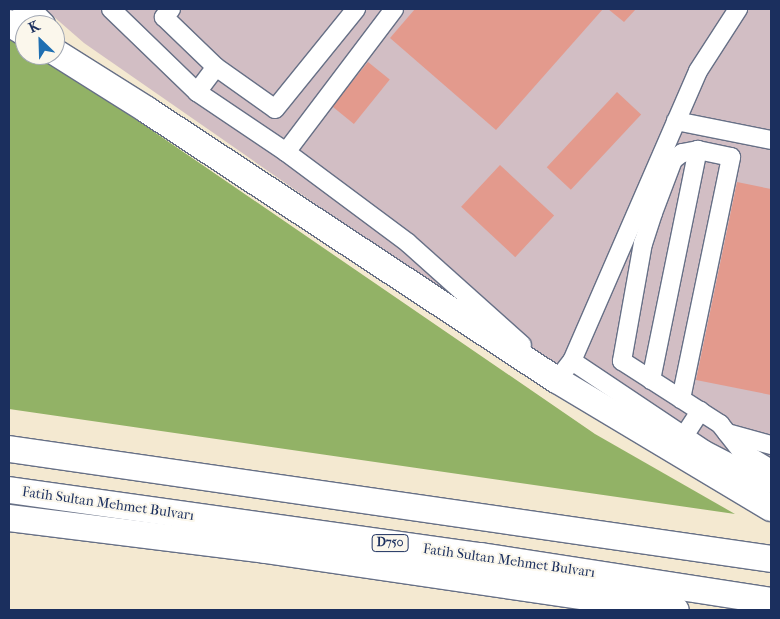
<!DOCTYPE html>
<meta charset="utf-8">
<style>
body{margin:0}
#map{position:relative;width:780px;height:619px;overflow:hidden;background:#f4e9d1;font-family:"IM FELL French Canon",serif}
div>[style]{position:absolute}
.industrial>*{inset:0;background:#d2bec4}
.forest>*{inset:0;background:#92b266}
.building>*{inset:0;background:#e39a8d;transform-origin:0 0}
.roads{filter:drop-shadow(1px 0 #677086) drop-shadow(-1px 0 #677086) drop-shadow(0 1px #677086) drop-shadow(0 -1px #677086)}
.minor>*{height:18px;margin:-9px;padding:0 9px;transform-origin:9px;border-radius:9px;background:#fff}
.highway>*{height:26px;margin:-13px;padding:0 13px;transform-origin:13px;border-radius:13px;background:#fff}
span{translate:-50% -50%;white-space:nowrap;text-align:center;line-height:1.15;-webkit-text-stroke:4px #fbf7ec;paint-order:stroke}
.shield-label span{padding:1px 4px;background:#fbf7ec;border:1px solid;border-radius:4px;-webkit-text-stroke-width:0}
.shield-label{font-size:12px;color:#1b2f5e;font-weight:700}
.street-label{font-size:14px;color:#1b2f5e}
.frame{position:absolute;inset:0;border:10px solid #1b2f5e;pointer-events:none}
.north{position:absolute;left:15px;top:15px;width:50px;height:50px;box-sizing:border-box;background:#fbf7ec;border:1px solid #a1a7b3;border-radius:50%;rotate:336deg;font-size:14px;font-weight:700;line-height:20px;text-align:center;color:#1b2f5e}
.north::after{content:'';display:block;margin:auto;width:18px;height:22px;background:#1f6fb2;clip-path:polygon(50% 0,100% 100%,50% 72%,0 100%)}
</style>
<div id="map">
<div class="industrial">
<div style="clip-path:polygon(45px 9px,771px 9px,771px 481px,712px 464px,468px 310px,84px 43px)"></div>
</div>
<div class="forest">
<div style="clip-path:polygon(9px 32px,25px 43px,25px 55px,42px 55px,595px 434px,735px 514px,9px 409px)"></div>
</div>
<div class="building">
<div style="clip-path:polygon(415px 9px,603px 9px,496px 130px,390px 38px)"></div>
<div style="clip-path:polygon(608px 9px,636px 9px,624px 22px)"></div>
<div style="left:368px;top:62px;width:28px;height:57px;rotate:39deg"></div>
<div style="left:617px;top:92px;width:33px;height:103px;rotate:43deg"></div>
<div style="left:500px;top:165px;width:74px;height:57px;rotate:43deg"></div>
<div style="clip-path:polygon(737px 182px,771px 189px,771px 395px,696px 380px)"></div>
</div>
<div class="roads">
<div class="minor">
<div style="left:111px;top:9px;width:120px;rotate:44deg"></div>
<div style="left:197px;top:92px;width:107px;rotate:34deg"></div>
<div style="left:286px;top:152px;width:152px;rotate:36.7deg"></div>
<div style="left:408px;top:243px;width:153px;rotate:41.8deg"></div>
<div style="left:171px;top:9px;width:11px;rotate:131deg"></div>
<div style="left:164px;top:17px;width:72px;rotate:43.9deg"></div>
<div style="left:216px;top:67px;width:72px;rotate:35.4deg"></div>
<div style="left:275px;top:109px;width:129px;rotate:-51deg"></div>
<div style="left:197px;top:92px;width:31px;rotate:-53deg"></div>
<div style="left:676px;top:121px;width:97px;rotate:11.3deg"></div>
<div style="left:286px;top:152px;width:179px;rotate:-52.9deg"></div>
<div style="left:572px;top:361px;width:160px;rotate:33.8deg"></div>
<div style="left:705px;top:450px;width:74px;rotate:27.3deg"></div>
<div style="left:557px;top:380px;width:24px;rotate:-52deg"></div>
<div style="left:572px;top:361px;width:316px;rotate:-66.5deg"></div>
<div style="left:698px;top:71px;width:74px;rotate:-57.2deg"></div>
<div style="left:651px;top:380px;width:235px;rotate:-78.5deg"></div>
<div style="left:681px;top:399px;width:247px;rotate:-78.3deg"></div>
<div style="left:731px;top:157px;width:34px;rotate:-168deg"></div>
<div style="left:698px;top:150px;width:16px;rotate:169deg"></div>
<div style="left:682px;top:153px;width:11px;rotate:142deg"></div>
<div style="left:673px;top:160px;width:57px;rotate:110.7deg"></div>
<div style="left:653px;top:213px;width:32px;rotate:108deg"></div>
<div style="left:643px;top:243px;width:120px;rotate:100.1deg"></div>
<div style="left:622px;top:361px;width:117px;rotate:32.7deg"></div>
<div style="left:720px;top:424px;width:34px;rotate:52deg"></div>
<div style="left:741px;top:451px;width:35px;rotate:31deg"></div>
<div style="left:727px;top:433px;width:46px;rotate:15.3deg"></div>
<div style="left:684px;top:436px;width:30px;rotate:-57deg"></div>
</div>
<div class="highway">
<div style="left:26px;top:9px;width:23px;rotate:45deg"></div>
<div style="left:9px;top:23px;width:19px;rotate:32deg"></div>
<div style="left:55px;top:52px;width:109px;rotate:32.2deg"></div>
<div style="left:147px;top:110px;width:491px;rotate:33.4deg"></div>
<div style="left:557px;top:380px;width:249px;rotate:30.9deg"></div>
<div style="left:9px;top:449px;width:770px;rotate:8.21deg"></div>
<div style="left:9px;top:490px;width:477px;rotate:8deg"></div>
<div style="left:481px;top:556px;width:293px;rotate:8.8deg"></div>
<div style="left:9px;top:518px;width:258px;rotate:7.1deg"></div>
<div style="left:265px;top:550px;width:415px;rotate:8.3deg"></div>
</div>
</div>
<div class="shield-label">
<span style="left:390px;top:543px">D750</span>
</div>
<div class="street-label">
<span style="left:108px;top:504px;rotate:8deg">Fatih Sultan Mehmet Bulvarı</span>
<span style="left:509px;top:561px;rotate:8deg">Fatih Sultan Mehmet Bulvarı</span>
</div>
<div class="frame"></div>
<div class="north">K</div>
</div>
